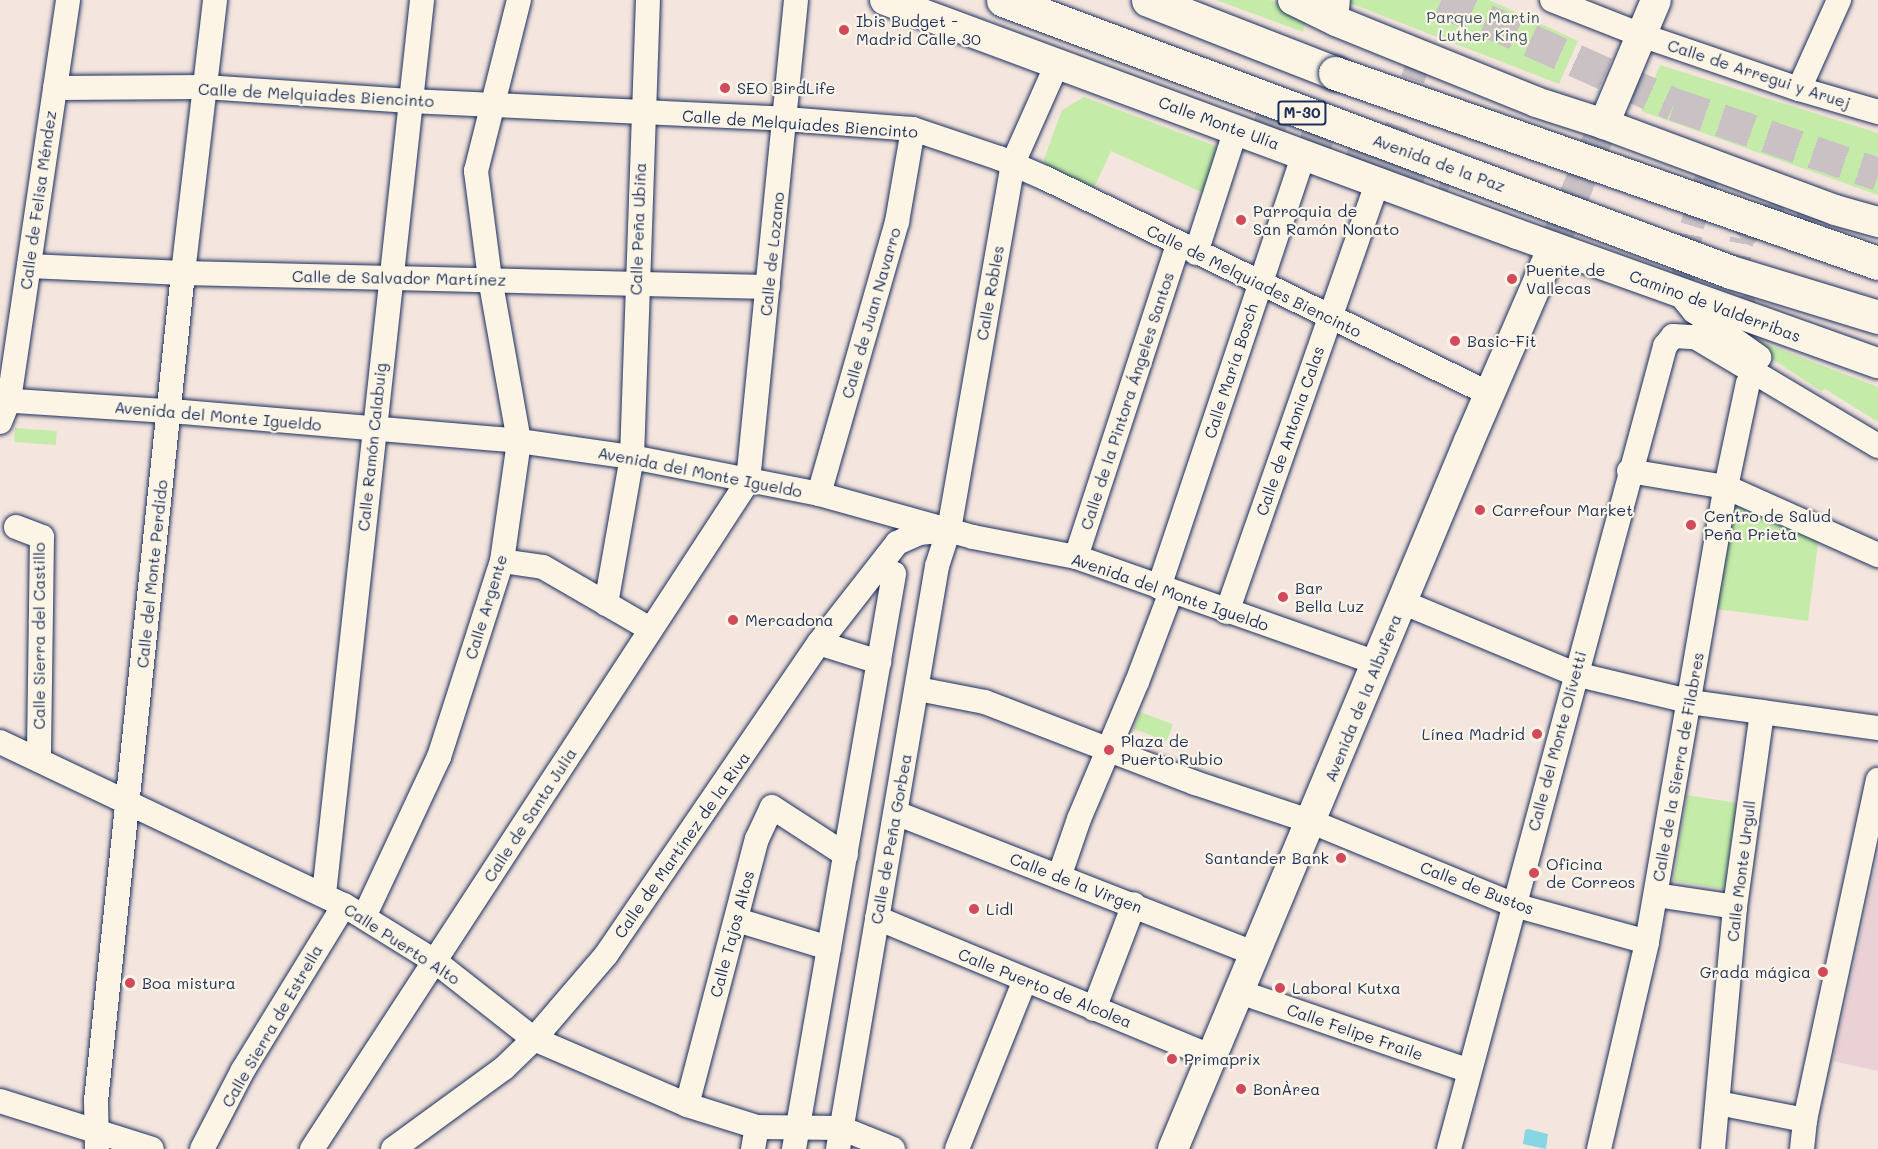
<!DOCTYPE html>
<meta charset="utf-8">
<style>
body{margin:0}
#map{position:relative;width:1878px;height:1149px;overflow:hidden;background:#f4e5de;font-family:Mali,sans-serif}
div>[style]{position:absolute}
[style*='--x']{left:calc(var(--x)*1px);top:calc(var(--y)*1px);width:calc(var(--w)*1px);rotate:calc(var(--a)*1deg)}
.built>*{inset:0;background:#ead1d6}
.green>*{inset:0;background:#c4eca8;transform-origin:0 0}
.water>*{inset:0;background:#87d6e4}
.minor-tunnel>*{height:24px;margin-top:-12px;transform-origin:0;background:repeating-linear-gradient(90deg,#c9c1c4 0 24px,transparent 0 36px)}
.major-tunnel>*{height:30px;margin-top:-15px;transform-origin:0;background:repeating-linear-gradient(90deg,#c9c1c4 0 30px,transparent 0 45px)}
.highway-tunnel>*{height:33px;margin-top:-16.5px;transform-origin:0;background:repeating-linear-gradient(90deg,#c9c1c4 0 33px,transparent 0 49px)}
.roads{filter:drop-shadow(0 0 2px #1b2f5e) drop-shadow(0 0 2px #1b2f5e)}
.minor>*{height:24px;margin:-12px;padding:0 12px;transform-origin:12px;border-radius:12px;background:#fcf5e5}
.major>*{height:30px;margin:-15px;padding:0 15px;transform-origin:15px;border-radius:15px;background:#fcf5e5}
.highway>*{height:33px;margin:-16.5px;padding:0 16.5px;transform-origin:16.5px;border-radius:16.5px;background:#fcf5e5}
.bridges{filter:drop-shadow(0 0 2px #1b2f5e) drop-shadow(0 0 2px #1b2f5e)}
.highway-bridge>*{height:33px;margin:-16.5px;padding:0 16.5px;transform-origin:16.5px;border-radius:16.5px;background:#fcf5e5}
.dots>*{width:16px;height:16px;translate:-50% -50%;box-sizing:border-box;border:3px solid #fcf5e5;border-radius:50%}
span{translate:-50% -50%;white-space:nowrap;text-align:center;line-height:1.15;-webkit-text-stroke:4.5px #fcf5e5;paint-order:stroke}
.shield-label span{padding:2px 4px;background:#fcf5e5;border:2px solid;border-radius:4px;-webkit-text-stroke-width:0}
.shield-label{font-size:15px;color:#1b2f5e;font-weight:700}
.park-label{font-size:16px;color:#3d556d}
.poi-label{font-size:16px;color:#1b2f5e}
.left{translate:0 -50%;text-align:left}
.right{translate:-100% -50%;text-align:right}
.street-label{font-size:16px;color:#1b2f5e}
</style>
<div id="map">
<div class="built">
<div style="clip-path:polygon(1878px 855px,1878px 1071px,1833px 1061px)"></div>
</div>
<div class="green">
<div style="clip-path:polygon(1216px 0,1270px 0,1307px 17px,1303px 32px)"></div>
<div style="clip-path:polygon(1342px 0,1489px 0,1578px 41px,1559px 84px)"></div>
<div style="clip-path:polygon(1660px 65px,1878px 133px,1878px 195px,1641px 111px)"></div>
<div style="clip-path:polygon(1084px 97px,1234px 153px,1208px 195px,1111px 151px,1093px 190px,1046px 167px,1044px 159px,1062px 110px)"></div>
<div style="clip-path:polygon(1702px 313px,1738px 333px,1878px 387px,1878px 422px,1825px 389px,1821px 391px)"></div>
<div style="left:15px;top:428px;width:42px;height:14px;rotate:4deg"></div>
<div style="clip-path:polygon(1735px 497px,1819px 537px,1808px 621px,1716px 609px)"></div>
<div style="left:1140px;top:712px;width:35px;height:18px;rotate:20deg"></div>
<div style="left:1687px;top:795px;width:51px;height:87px;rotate:9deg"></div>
</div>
<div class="water">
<div style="clip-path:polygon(1528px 1129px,1548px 1134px,1546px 1149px,1523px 1144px,1525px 1130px)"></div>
</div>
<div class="minor-tunnel">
<div style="--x:1378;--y:182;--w:134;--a:-71.3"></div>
<div style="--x:1680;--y:294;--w:69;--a:-80"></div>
<div style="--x:1692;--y:226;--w:64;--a:-72.7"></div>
<div style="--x:1749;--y:319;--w:42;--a:-109.3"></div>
<div style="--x:1735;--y:279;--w:41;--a:-80.1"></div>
<div style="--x:1742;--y:239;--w:29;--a:-49"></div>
<div style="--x:1761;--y:217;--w:39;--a:-9"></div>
<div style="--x:1800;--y:211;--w:26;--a:-2"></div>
</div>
<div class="major-tunnel">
<div style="--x:1553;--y:247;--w:133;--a:-67.5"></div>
</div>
<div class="highway-tunnel">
<div style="--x:1441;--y:0;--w:255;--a:24.1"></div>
<div style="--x:1674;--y:104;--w:216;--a:18.9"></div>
<div style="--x:1253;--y:124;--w:206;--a:16.1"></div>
</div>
<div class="roads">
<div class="minor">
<div style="--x:1552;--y:0;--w:96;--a:21.5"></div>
<div style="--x:1641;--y:35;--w:167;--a:18.9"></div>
<div style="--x:1799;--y:89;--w:82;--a:16.2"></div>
<div style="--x:1336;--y:21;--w:21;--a:-85"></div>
<div style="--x:55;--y:88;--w:150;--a:-0.4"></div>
<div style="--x:205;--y:87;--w:205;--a:3.9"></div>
<div style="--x:410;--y:101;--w:376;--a:2.7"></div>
<div style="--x:786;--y:119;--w:127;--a:4.5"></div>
<div style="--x:913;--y:129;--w:91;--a:18.6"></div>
<div style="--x:999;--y:158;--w:50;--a:23.5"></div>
<div style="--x:1045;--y:178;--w:494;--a:25.9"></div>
<div style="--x:1799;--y:89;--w:98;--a:-65.8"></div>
<div style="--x:1196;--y:253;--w:130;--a:-72.1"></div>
<div style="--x:29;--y:266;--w:154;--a:2.6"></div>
<div style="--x:183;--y:273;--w:585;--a:1.37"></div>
<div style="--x:1680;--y:294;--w:22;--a:51"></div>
<div style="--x:1694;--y:311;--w:80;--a:35.3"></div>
<div style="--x:0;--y:400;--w:183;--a:3.8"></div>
<div style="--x:183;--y:412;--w:337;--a:4.9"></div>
<div style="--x:519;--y:441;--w:114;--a:8.1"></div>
<div style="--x:632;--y:457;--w:191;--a:11.2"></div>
<div style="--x:819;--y:494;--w:160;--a:15.6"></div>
<div style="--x:973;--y:537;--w:105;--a:11"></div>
<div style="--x:1076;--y:557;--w:319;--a:19.4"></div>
<div style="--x:0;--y:422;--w:24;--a:-68"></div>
<div style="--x:9;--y:400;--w:404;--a:-81.6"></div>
<div style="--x:1629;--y:471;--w:98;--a:9.4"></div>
<div style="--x:1726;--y:487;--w:167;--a:24.1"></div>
<div style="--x:819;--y:494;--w:283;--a:-74"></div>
<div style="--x:897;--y:222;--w:94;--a:-80.2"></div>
<div style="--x:16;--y:527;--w:28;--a:21"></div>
<div style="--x:42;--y:537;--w:223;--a:90.8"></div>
<div style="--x:1076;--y:557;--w:328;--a:-71.9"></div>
<div style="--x:502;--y:561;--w:41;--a:8.3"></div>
<div style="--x:543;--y:567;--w:124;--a:30.1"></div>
<div style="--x:1159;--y:587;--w:457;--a:-71.5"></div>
<div style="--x:1402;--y:602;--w:187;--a:22.6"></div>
<div style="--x:1575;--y:674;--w:125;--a:13.4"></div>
<div style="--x:1697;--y:703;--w:183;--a:7.9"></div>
<div style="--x:606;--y:604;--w:149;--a:-80"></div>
<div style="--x:632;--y:457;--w:457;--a:-88"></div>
<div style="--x:1227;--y:612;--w:456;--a:-70.7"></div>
<div style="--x:825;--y:645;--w:57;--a:17.5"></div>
<div style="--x:918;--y:689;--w:68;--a:11"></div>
<div style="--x:985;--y:702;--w:225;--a:21.1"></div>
<div style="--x:1195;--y:783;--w:123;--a:18.4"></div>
<div style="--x:1312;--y:822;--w:218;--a:22.3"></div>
<div style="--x:1514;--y:905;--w:138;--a:15.5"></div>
<div style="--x:0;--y:742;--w:381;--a:25.4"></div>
<div style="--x:344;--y:905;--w:108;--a:31.8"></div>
<div style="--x:436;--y:962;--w:125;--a:38.2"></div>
<div style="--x:534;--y:1039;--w:167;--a:23.3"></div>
<div style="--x:687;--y:1105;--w:73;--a:17.4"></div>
<div style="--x:757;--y:1127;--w:84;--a:0.7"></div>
<div style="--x:841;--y:1128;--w:56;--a:22"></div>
<div style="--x:896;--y:813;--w:387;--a:21.4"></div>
<div style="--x:1059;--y:877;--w:61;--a:-71"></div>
<div style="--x:1079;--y:819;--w:149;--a:-67.1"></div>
<div style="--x:1137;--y:682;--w:96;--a:-69.3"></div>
<div style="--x:324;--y:894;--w:899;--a:-83.74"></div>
<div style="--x:1656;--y:895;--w:80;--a:8.6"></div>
<div style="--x:364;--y:917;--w:177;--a:-64.9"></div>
<div style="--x:439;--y:757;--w:206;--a:-72.2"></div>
<div style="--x:502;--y:561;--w:121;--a:-81.9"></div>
<div style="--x:519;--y:441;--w:165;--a:-100.1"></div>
<div style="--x:490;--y:279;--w:109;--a:-97.4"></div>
<div style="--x:476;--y:171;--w:176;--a:-75.9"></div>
<div style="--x:877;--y:918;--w:364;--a:22.5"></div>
<div style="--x:737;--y:920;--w:96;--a:16.9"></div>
<div style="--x:1240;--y:992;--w:242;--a:19"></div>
<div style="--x:1094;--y:1009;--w:112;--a:-69.1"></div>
<div style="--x:0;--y:1101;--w:159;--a:17.5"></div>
<div style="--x:1718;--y:1103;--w:89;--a:11.1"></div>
<div style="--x:687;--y:1105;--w:275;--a:-75.3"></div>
<div style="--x:757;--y:839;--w:35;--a:-65"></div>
<div style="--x:772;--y:807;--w:88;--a:33"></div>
<div style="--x:97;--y:1149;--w:48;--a:-91.2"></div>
<div style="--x:96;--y:1101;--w:833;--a:-84"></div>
<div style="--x:183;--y:273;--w:275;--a:-83.3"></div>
<div style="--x:202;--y:1149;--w:89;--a:-62.6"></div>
<div style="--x:243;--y:1070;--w:193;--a:-58.5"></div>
<div style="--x:312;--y:1149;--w:798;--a:-56.87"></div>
<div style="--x:748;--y:481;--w:483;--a:-84.3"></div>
<div style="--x:393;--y:1149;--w:137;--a:-36.1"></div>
<div style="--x:504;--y:1068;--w:42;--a:-44"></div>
<div style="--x:534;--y:1039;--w:111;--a:-49.4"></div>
<div style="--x:606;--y:955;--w:378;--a:-55.7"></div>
<div style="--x:819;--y:643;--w:127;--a:-52"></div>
<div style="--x:897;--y:543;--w:24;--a:-24"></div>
<div style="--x:919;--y:533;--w:21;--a:-5"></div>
<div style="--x:753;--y:1149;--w:22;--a:-80"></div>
<div style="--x:794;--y:1149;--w:584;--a:-80.13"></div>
<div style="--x:838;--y:1149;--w:591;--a:-80.36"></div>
<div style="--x:937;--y:566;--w:38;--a:-72"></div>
<div style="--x:949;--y:530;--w:373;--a:-80.1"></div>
<div style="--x:1013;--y:163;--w:108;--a:-66"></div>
<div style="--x:957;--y:1149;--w:182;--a:-68.1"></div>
<div style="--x:1449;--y:1149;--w:832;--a:-74.94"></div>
<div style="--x:1665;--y:346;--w:13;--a:-51"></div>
<div style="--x:1673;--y:336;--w:22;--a:3"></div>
<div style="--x:1695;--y:337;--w:213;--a:30.8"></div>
<div style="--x:1599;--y:1149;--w:212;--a:-76.9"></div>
<div style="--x:1647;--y:942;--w:462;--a:-80.2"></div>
<div style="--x:1726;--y:487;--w:106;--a:-78.1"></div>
<div style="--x:1713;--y:1149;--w:243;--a:-84.8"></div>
<div style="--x:1735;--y:907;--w:197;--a:-82.1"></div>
<div style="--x:1802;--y:1149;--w:29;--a:-84"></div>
<div style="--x:1805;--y:1120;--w:348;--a:-77.9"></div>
</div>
<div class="major">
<div style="--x:885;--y:0;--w:674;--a:20.32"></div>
<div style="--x:1517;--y:234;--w:383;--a:19.7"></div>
<div style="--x:1293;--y:0;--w:48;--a:26"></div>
<div style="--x:1336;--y:21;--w:216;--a:22"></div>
<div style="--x:1536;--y:102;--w:71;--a:17.9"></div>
<div style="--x:1604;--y:124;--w:246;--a:20.4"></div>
<div style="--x:1835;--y:210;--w:45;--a:15.6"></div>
<div style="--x:1604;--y:124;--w:134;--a:-67.2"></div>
<div style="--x:1173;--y:1149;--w:767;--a:-67.31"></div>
<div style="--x:1469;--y:441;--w:211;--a:-66.6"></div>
</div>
<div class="highway">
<div style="--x:1148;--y:0;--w:201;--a:21.3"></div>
</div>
</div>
<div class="bridges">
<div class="highway-bridge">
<div style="--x:1003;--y:0;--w:777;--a:20.49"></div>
<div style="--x:1731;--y:272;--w:154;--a:17"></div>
<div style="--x:1335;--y:73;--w:575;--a:19.29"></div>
</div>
</div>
<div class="dots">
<div style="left:844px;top:30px;background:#d1495b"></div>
<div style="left:725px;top:88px;background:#d1495b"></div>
<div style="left:1241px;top:220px;background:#d1495b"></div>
<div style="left:1512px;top:279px;background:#d1495b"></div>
<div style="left:1455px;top:341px;background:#d1495b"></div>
<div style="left:1480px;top:510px;background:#d1495b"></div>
<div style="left:1691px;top:525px;background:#d1495b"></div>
<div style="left:1283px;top:597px;background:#d1495b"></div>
<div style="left:733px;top:620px;background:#d1495b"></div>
<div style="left:1537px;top:734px;background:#d1495b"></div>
<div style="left:1109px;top:750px;background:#d1495b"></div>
<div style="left:1341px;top:858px;background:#d1495b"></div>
<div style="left:1534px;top:873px;background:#d1495b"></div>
<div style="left:974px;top:909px;background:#d1495b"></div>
<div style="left:1823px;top:972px;background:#d1495b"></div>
<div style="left:130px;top:983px;background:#d1495b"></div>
<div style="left:1280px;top:988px;background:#d1495b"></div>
<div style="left:1172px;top:1059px;background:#d1495b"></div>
<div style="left:1241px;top:1089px;background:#d1495b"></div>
</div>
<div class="shield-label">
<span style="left:1302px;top:113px">M-30</span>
</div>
<div class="park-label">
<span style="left:1483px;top:26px">Parque Martin<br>Luther King</span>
</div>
<div class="poi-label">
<span class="left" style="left:856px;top:30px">Ibis Budget -<br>Madrid Calle 30</span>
<span class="left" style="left:737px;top:88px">SEO BirdLife</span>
<span class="left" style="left:1253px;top:220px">Parroquia de<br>San Ramón Nonato</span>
<span class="left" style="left:1526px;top:279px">Puente de<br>Vallecas</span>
<span class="left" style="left:1467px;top:341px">Basic-Fit</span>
<span class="left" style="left:1492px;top:510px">Carrefour Market</span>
<span class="left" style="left:1704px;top:525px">Centro de Salud<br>Peña Prieta</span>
<span class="left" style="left:1295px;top:597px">Bar<br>Bella Luz</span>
<span class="left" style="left:745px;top:620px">Mercadona</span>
<span class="right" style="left:1525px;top:734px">Línea Madrid</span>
<span class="left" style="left:1121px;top:750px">Plaza de<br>Puerto Rubio</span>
<span class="right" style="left:1329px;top:858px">Santander Bank</span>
<span class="left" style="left:1546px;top:873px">Oficina<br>de Correos</span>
<span class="left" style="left:986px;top:909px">Lidl</span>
<span class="right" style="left:1811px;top:972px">Grada mágica</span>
<span class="left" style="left:142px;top:983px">Boa mistura</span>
<span class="left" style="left:1292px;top:988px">Laboral Kutxa</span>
<span class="left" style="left:1184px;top:1059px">Primaprix</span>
<span class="left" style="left:1253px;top:1089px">BonÀrea</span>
</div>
<div class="street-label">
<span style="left:1759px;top:74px;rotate:18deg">Calle de Arregui y Aruej</span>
<span style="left:316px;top:95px;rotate:3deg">Calle de Melquiades Biencinto</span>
<span style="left:1219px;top:123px;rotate:20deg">Calle Monte Ulía</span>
<span style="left:800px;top:124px;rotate:4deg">Calle de Melquiades Biencinto</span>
<span style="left:1439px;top:163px;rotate:20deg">Avenida de la Paz</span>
<span style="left:38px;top:200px;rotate:-82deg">Calle de Felisa Méndez</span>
<span style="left:638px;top:229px;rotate:-88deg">Calle Peña Ubiña</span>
<span style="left:772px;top:254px;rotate:-84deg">Calle de Lozano</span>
<span style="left:399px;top:278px;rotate:1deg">Calle de Salvador Martínez</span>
<span style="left:1254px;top:281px;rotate:26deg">Calle de Melquiades Biencinto</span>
<span style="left:990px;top:293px;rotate:-80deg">Calle Robles</span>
<span style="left:1715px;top:306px;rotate:20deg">Camino de Valderribas</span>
<span style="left:871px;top:313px;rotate:-74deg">Calle de Juan Navarro</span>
<span style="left:1231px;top:371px;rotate:-72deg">Calle María Bosch</span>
<span style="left:1127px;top:401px;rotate:-72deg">Calle de la Pintora Ángeles Santos</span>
<span style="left:218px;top:416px;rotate:5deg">Avenida del Monte Igueldo</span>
<span style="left:1290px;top:431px;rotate:-71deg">Calle de Antonia Calas</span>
<span style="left:372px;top:447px;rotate:-84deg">Calle Ramón Calabuig</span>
<span style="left:700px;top:472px;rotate:11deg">Avenida del Monte Igueldo</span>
<span style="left:152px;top:574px;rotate:-84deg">Calle del Monte Perdido</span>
<span style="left:1170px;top:592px;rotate:19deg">Avenida del Monte Igueldo</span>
<span style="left:486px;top:607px;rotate:-73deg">Calle Argente</span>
<span style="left:39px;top:636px;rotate:-90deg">Calle Sierra del Castillo</span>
<span style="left:1363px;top:698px;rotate:-68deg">Avenida de la Albufera</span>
<span style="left:1557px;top:741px;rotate:-75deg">Calle del Monte Olivetti</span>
<span style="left:1678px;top:767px;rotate:-80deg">Calle de la Sierra de Filabres</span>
<span style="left:530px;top:815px;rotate:-57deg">Calle de Santa Julia</span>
<span style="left:891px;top:839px;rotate:-80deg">Calle de Peña Gorbea</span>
<span style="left:682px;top:845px;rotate:-55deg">Calle de Martínez de la Riva</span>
<span style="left:1741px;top:871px;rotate:-83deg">Calle Monte Urgull</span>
<span style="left:1076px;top:883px;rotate:21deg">Calle de la Virgen</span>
<span style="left:1477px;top:888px;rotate:21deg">Calle de Bustos</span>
<span style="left:732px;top:934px;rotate:-75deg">Calle Tajos Altos</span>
<span style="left:402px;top:944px;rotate:33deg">Calle Puerto Alto</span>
<span style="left:1045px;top:988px;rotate:22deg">Calle Puerto de Alcolea</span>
<span style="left:272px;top:1026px;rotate:-60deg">Calle Sierra de Estrella</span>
<span style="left:1355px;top:1032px;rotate:19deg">Calle Felipe Fraile</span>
</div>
</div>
